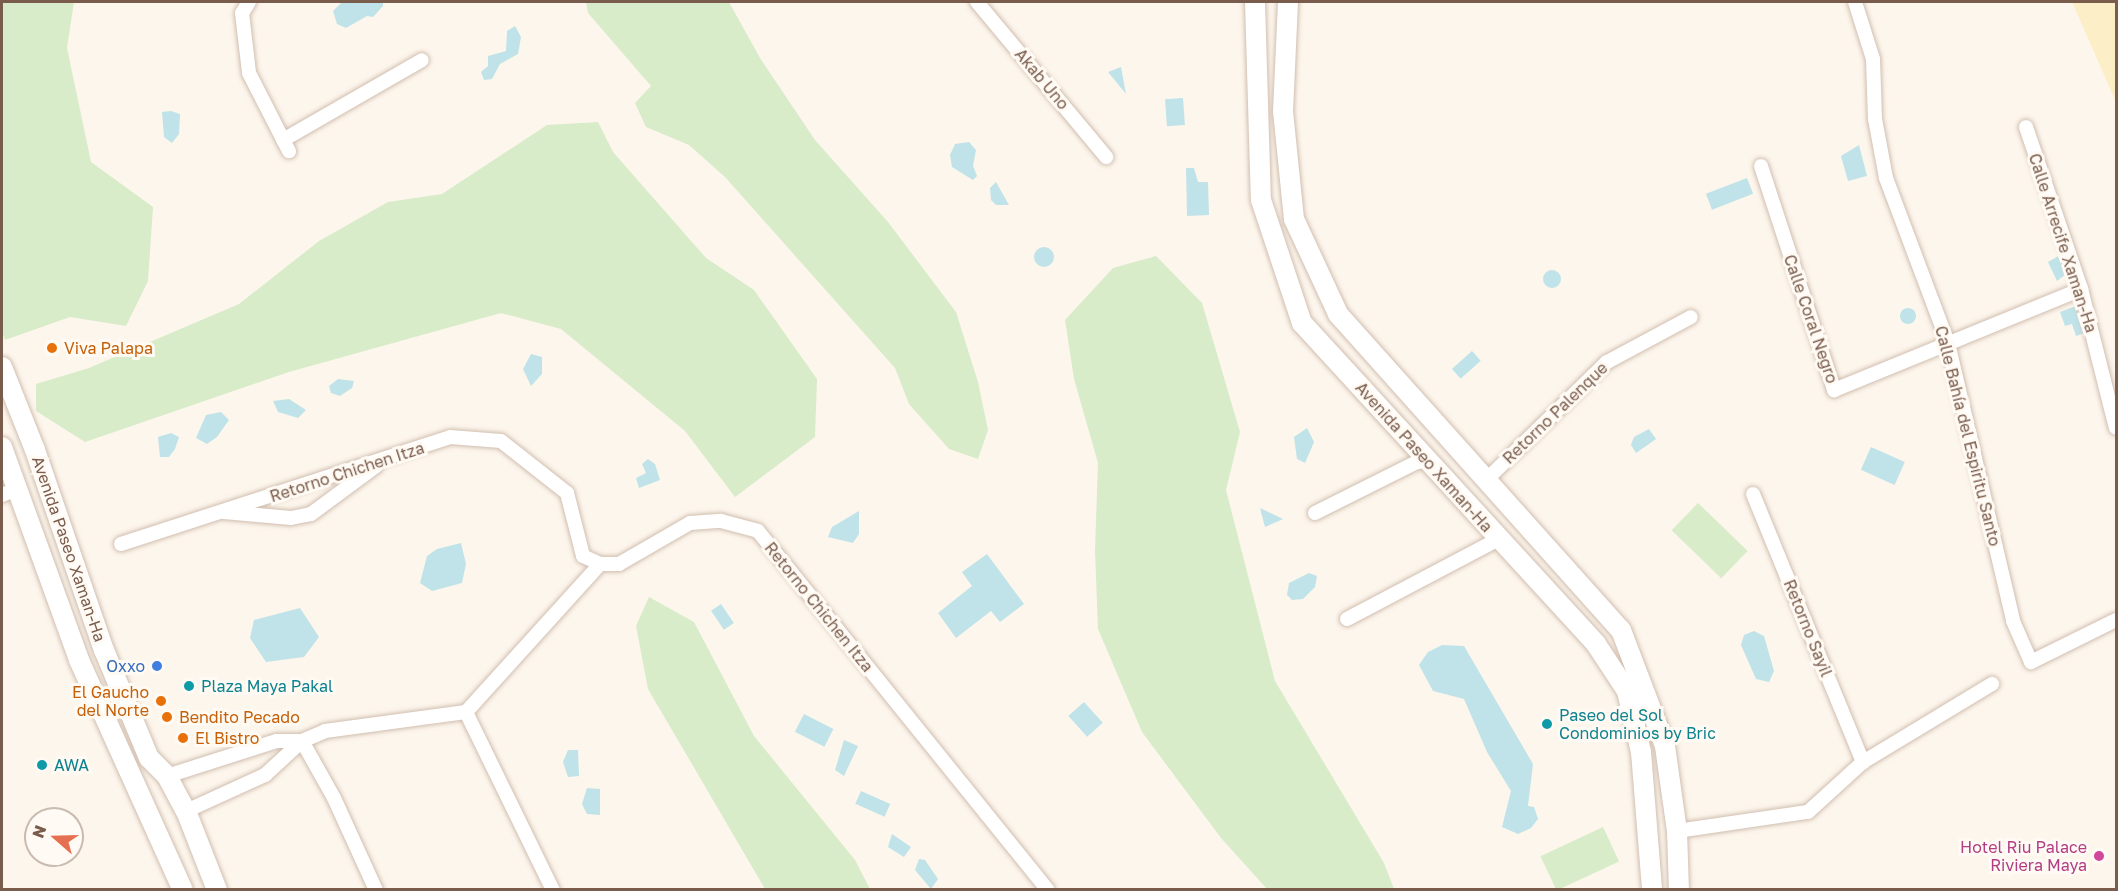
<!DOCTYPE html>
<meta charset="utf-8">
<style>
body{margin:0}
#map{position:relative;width:2118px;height:891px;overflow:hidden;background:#fdf6ec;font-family:"Golos Text",sans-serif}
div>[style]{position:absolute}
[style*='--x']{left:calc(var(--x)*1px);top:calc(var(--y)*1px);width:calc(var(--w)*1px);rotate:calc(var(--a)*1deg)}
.green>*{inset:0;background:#d8ecc9;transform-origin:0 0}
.sand>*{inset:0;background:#fcefc7}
.water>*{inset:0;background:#bfe3e8;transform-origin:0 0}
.round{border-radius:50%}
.roads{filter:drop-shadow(0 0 2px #d1beb0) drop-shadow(0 0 2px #d1beb0)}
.minor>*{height:14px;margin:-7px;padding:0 7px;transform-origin:7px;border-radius:7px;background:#fff}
.secondary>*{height:20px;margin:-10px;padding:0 10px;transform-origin:10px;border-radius:10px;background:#fff}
.dots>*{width:16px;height:16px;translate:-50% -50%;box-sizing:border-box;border:3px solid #fffaf3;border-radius:50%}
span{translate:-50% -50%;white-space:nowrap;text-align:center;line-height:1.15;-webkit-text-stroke:6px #fffaf3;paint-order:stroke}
.street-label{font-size:16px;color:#7a5c4d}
.food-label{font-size:16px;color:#c56008}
.left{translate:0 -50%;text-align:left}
.right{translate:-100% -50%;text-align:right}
.shop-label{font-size:16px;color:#366cbe}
.culture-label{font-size:16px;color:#0d838f}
.hotel-label{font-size:16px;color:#b23c85}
.frame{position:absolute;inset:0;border:3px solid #7a5c4d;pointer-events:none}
.north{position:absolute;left:24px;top:807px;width:60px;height:60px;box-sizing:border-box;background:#fffaf3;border:2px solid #cabbb1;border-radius:50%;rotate:290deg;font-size:16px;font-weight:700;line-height:24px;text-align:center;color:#7a5c4d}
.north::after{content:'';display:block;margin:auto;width:21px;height:27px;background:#e76f51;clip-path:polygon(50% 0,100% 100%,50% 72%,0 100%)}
</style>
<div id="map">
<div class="green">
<div style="clip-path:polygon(2px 2px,74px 2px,67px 48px,91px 162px,153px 207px,148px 281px,126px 326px,70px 317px,5px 340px,2px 332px)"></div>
<div style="clip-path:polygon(586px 2px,729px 2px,760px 58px,815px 140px,888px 222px,956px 312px,978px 382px,988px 430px,978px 459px,949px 449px,909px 404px,895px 368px,725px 177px,689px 145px,646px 127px,635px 103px,651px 86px,588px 13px)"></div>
<div style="clip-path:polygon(598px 122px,613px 152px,706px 258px,754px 290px,817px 379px,815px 437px,735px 497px,685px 431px,561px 329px,501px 313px,289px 372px,85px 442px,36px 411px,36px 384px,89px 368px,239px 304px,319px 241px,388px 202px,442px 194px,547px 125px)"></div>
<div style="clip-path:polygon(1156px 256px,1202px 303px,1240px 432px,1226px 490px,1275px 681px,1384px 863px,1394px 889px,1267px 889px,1221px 838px,1142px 732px,1098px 629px,1095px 551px,1098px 463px,1074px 379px,1065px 320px,1113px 268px)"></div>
<div style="left:1698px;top:503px;width:69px;height:38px;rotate:44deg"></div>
<div style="clip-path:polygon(649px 597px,694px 622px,754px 736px,855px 860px,870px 889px,765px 889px,648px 689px,636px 626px)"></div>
<div style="left:1603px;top:827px;width:38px;height:69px;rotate:65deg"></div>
</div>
<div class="sand">
<div style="clip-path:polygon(2072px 2px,2116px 2px,2116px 102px)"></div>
</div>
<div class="water">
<div style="clip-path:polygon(342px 2px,383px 2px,383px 6px,373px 17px,367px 16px,346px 28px,337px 24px,333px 11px)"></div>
<div style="clip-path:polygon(515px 26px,521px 37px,518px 54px,500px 64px,492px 79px,484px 80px,481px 72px,488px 66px,488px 56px,506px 51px,507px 31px)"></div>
<div style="clip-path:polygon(1121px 67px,1126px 94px,1108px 72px)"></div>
<div style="left:1183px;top:98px;width:27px;height:18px;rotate:86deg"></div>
<div style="clip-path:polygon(171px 111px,180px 114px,179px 134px,172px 143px,164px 137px,162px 112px)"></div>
<div style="clip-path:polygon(969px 142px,976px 150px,973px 166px,977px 176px,973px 180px,952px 167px,950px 155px,955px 144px)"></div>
<div style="clip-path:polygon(1859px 145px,1867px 176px,1848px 181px,1841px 156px)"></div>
<div style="clip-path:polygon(1186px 168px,1194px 168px,1198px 182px,1208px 182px,1209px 215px,1187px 216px)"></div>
<div style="left:1747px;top:178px;width:17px;height:44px;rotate:69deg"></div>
<div style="clip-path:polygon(996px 182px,1009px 205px,996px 205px,991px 200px,990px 188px)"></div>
<div class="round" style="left:1034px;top:247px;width:20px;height:20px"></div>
<div style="clip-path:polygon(2062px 254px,2066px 274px,2057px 281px,2048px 262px)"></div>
<div class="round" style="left:1543px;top:270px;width:18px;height:18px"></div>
<div style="clip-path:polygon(2076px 306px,2085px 333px,2076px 336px,2072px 324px,2065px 326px,2060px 312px)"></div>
<div class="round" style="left:1900px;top:308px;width:16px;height:16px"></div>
<div style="left:1472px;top:351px;width:13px;height:27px;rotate:48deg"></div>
<div style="clip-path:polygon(531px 354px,542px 357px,542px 374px,531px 386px,523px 369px)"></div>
<div style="clip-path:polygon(338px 379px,354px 381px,352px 388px,340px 396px,331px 393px,329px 386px)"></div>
<div style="clip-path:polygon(289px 399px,306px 410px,298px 418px,278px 412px,273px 401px)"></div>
<div style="clip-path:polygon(221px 412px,229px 420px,217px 437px,207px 444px,196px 438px,206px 415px)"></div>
<div style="clip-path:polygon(1307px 428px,1314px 442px,1305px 463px,1297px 459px,1294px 437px)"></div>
<div style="clip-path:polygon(1649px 429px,1656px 439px,1636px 453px,1631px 445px,1634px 437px)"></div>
<div style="clip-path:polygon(171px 433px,179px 437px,175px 449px,169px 457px,160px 457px,158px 437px)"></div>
<div style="left:1871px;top:447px;width:37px;height:25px;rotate:24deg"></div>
<div style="clip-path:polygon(648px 459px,655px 464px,660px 480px,639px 488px,636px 478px,646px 473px,642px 464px)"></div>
<div style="clip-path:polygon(1260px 508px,1283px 519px,1265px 527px)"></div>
<div style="clip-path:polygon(859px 511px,859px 534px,853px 543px,828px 537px,832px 527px)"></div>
<div style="clip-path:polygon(461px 543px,466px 564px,462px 583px,432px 591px,420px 583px,427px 556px,437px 549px)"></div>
<div style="clip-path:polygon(987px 554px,1024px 604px,1000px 622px,991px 611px,956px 638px,938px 613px,972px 586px,962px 572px)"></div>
<div style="clip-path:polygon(1309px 573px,1317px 576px,1315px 587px,1303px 599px,1292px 600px,1287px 595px,1289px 583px)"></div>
<div style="left:721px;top:604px;width:23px;height:12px;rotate:56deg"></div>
<div style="clip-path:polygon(300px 608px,319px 637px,304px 657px,266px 662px,250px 638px,254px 620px)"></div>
<div style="clip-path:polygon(1754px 631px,1764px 636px,1774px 671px,1769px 682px,1756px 679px,1741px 645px,1744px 635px)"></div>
<div style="clip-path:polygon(1442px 645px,1464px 646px,1533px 764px,1528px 806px,1534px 807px,1538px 819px,1531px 828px,1518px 834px,1502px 827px,1511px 791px,1487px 752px,1464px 699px,1433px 691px,1419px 665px,1428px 652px)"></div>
<div style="left:1084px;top:702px;width:28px;height:21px;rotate:48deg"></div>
<div style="left:804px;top:714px;width:33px;height:20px;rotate:27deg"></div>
<div style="clip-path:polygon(844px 740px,858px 746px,844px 776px,835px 770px)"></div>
<div style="clip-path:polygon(568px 750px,578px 750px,579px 776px,568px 777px,563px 762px)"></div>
<div style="clip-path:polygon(587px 788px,600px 789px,600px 815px,587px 814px,582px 804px)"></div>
<div style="left:861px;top:791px;width:32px;height:14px;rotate:24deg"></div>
<div style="clip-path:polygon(892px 834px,911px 847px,904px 857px,888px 847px)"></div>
<div style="clip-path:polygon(919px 859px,925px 860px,938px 879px,931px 889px,915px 870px)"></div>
</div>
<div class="roads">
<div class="minor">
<div style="--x:249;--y:2;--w:13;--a:122"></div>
<div style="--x:242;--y:13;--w:60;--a:83.3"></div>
<div style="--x:249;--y:73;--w:88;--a:62.9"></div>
<div style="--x:977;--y:2;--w:202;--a:50.2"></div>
<div style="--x:1855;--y:2;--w:60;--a:72.5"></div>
<div style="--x:1873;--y:59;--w:60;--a:88.1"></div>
<div style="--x:1875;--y:119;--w:60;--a:79.4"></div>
<div style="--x:1886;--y:178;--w:176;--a:69.4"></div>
<div style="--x:1948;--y:343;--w:285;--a:76.8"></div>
<div style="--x:2013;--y:621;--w:45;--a:66.3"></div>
<div style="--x:2031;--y:662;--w:95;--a:-26.3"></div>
<div style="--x:2026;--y:127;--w:171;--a:71.2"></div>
<div style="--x:2081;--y:289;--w:143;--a:75.9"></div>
<div style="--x:283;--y:140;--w:160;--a:-29.9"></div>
<div style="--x:1761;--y:166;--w:236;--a:71.9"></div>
<div style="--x:1834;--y:390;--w:267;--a:-22.2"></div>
<div style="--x:1486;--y:480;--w:169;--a:-44.3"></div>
<div style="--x:1607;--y:362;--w:95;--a:-28.2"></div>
<div style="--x:1753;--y:494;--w:290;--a:67.7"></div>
<div style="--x:2;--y:495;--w:16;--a:-22"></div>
<div style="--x:224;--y:512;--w:67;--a:5.1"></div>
<div style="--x:291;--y:518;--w:20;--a:-11"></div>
<div style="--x:311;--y:514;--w:81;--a:-36.4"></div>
<div style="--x:1315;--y:513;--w:114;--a:-26.6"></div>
<div style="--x:1417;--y:462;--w:10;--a:-6"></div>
<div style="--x:121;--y:544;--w:346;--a:-18"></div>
<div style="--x:450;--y:437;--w:51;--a:4.5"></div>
<div style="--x:501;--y:441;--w:84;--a:38.2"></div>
<div style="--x:567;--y:493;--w:65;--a:75.7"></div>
<div style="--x:583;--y:556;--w:19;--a:25"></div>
<div style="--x:600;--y:564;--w:19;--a:0"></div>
<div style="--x:619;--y:564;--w:82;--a:-30"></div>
<div style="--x:690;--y:523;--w:31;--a:-4"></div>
<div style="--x:721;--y:521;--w:38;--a:15"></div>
<div style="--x:758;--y:531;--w:461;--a:51.1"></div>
<div style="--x:1347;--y:619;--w:172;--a:-27.8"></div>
<div style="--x:466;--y:712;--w:198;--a:64"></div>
<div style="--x:302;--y:741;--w:65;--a:60.7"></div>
<div style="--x:334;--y:798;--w:101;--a:65.5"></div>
<div style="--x:167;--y:776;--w:115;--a:-17.7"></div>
<div style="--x:277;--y:741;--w:25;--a:0"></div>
<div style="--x:302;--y:741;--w:25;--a:-23"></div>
<div style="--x:325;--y:731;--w:142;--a:-7.7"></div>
<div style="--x:466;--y:712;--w:200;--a:-47.8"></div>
<div style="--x:186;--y:811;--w:87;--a:-24.5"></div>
<div style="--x:265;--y:775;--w:50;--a:-42.6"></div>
<div style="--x:1677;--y:831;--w:132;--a:-8.3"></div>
<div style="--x:1808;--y:812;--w:74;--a:-42.3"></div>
<div style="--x:1863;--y:762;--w:151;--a:-31.2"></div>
</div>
<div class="secondary">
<div style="--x:1255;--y:2;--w:198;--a:88.3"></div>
<div style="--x:1261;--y:200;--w:130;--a:71.6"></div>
<div style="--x:1302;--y:323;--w:435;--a:47.5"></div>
<div style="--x:1596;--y:644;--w:56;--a:56.6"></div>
<div style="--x:1627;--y:691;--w:63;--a:77.1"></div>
<div style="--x:1641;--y:752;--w:138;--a:85.4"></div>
<div style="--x:1288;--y:2;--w:109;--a:92.6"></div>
<div style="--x:1283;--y:111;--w:109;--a:84.2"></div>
<div style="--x:1294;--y:219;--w:105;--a:65.1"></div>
<div style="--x:1338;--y:314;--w:424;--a:48.2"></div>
<div style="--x:1621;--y:630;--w:124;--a:69.2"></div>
<div style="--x:1665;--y:746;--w:86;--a:82"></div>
<div style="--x:1677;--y:831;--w:59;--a:88.1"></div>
<div style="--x:2;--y:367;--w:89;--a:68.3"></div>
<div style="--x:35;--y:450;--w:212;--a:71"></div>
<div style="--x:104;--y:650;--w:117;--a:67.4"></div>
<div style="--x:149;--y:758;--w:25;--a:45"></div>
<div style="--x:167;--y:776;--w:40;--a:62"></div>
<div style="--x:186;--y:811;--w:85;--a:68.6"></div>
<div style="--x:2;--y:447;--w:226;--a:70.1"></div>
<div style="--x:79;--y:660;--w:252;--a:65.7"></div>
</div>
</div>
<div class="dots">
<div style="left:52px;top:348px;background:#e8710a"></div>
<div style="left:157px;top:666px;background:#3f7fe0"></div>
<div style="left:189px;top:686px;background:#0f9aa8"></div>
<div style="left:161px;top:701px;background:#e8710a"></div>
<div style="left:167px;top:717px;background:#e8710a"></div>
<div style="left:1547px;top:724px;background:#0f9aa8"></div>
<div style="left:183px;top:738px;background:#e8710a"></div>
<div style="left:42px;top:765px;background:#0f9aa8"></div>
<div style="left:2099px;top:856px;background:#d1479c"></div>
</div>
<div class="street-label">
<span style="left:1042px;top:79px;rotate:50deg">Akab Uno</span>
<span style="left:2063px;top:243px;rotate:72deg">Calle Arrecife Xaman-Ha</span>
<span style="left:1811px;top:319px;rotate:71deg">Calle Coral Negro</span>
<span style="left:1555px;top:413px;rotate:-44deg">Retorno Palenque</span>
<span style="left:1968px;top:436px;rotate:76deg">Calle Bahía del Espiritu Santo</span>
<span style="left:1424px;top:457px;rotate:48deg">Avenida Paseo Xaman-Ha</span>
<span style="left:347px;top:472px;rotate:-18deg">Retorno Chichen Itza</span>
<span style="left:69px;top:549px;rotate:71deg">Avenida Paseo Xaman-Ha</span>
<span style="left:819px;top:607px;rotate:51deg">Retorno Chichen Itza</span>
<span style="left:1808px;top:628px;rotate:68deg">Retorno Sayil</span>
</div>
<div class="food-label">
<span class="left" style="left:64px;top:348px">Viva Palapa</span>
<span class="right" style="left:149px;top:701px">El Gaucho<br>del Norte</span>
<span class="left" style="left:179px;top:717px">Bendito Pecado</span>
<span class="left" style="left:195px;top:738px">El Bistro</span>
</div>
<div class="shop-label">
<span class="right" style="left:145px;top:666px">Oxxo</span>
</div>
<div class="culture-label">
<span class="left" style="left:201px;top:686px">Plaza Maya Pakal</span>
<span class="left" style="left:1559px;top:724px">Paseo del Sol<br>Condominios by Bric</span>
<span class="left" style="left:54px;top:765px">AWA</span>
</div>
<div class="hotel-label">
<span class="right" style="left:2087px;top:856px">Hotel Riu Palace<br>Riviera Maya</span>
</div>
<div class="frame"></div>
<div class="north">N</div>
</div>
